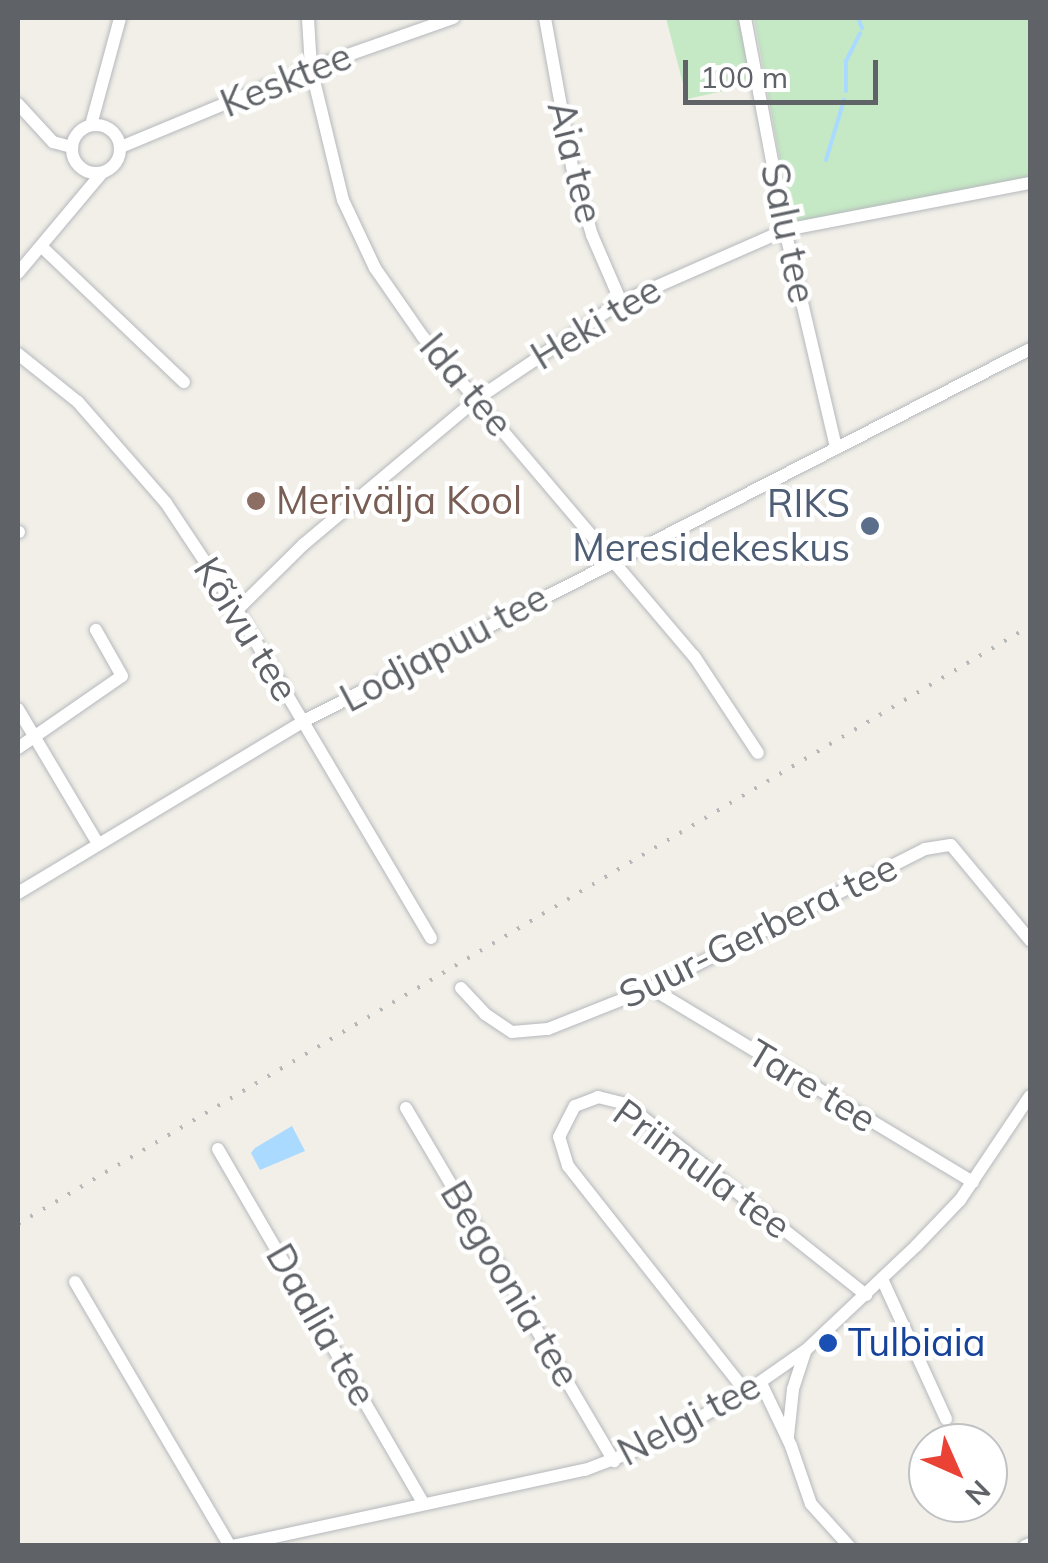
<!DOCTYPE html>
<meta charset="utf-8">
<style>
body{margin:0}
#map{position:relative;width:1048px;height:1563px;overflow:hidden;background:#f1efe8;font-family:Mulish,sans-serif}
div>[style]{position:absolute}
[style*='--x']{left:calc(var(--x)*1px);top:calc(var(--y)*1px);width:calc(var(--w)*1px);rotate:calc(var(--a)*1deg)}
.green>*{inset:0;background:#c5e8c5}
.water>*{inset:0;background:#aadaff}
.stream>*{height:4px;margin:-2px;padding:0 2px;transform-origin:2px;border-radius:2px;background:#aadaff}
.roads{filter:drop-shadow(0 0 2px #b5b8bc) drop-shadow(0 0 2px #b5b8bc)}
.street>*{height:12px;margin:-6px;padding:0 6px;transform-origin:6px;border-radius:6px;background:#fff}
.street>.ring{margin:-6px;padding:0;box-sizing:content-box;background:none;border:12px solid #fff;border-radius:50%}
.rail>*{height:4px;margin-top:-2px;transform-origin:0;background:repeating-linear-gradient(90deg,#b6b7b8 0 2.5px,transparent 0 14.5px)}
.dots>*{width:28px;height:28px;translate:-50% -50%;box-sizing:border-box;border:5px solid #fff;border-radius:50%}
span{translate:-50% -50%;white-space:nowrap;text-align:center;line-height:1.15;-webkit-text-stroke:9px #fff;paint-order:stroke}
.street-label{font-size:38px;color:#5f6368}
.education-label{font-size:38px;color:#785e54}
.left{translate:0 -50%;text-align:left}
.service-label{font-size:38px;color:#4e5e75}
.right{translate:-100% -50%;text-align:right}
.transit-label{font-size:38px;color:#164399}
.frame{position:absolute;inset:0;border:20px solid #5f6368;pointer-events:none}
.north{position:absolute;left:908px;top:1423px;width:100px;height:100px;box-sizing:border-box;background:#fff;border:2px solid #bfc1c3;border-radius:50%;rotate:135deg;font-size:28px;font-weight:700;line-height:40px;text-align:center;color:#5f6368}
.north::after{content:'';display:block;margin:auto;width:35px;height:45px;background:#ea4335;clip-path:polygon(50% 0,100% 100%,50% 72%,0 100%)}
.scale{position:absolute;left:683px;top:60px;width:195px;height:45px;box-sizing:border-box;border:5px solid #5f6368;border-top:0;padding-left:12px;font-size:30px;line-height:35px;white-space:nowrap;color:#5f6368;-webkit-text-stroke:8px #fff;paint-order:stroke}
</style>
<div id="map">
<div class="green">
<div style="clip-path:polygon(666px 18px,742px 18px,755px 84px,687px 99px)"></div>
<div style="clip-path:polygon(754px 18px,1030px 18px,1030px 179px,792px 226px)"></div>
</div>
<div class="water">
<div style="clip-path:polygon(292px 1126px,305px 1151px,260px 1170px,251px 1153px,255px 1148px)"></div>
</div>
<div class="stream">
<div style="--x:858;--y:18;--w:11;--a:68"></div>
<div style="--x:846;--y:91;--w:30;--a:-90"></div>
<div style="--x:846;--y:61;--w:31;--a:-63"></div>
<div style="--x:826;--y:160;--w:63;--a:-73.3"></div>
</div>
<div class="roads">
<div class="street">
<div style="--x:308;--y:18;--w:50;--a:86.6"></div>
<div style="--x:311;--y:68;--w:136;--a:76.4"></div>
<div style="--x:343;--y:200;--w:75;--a:64.8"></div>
<div style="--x:375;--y:268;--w:84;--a:55.2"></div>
<div style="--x:423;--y:337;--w:419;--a:49.7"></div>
<div style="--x:694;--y:656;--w:116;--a:56.6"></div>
<div style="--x:545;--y:18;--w:151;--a:79.7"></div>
<div style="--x:572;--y:167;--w:71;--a:73.6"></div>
<div style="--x:592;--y:235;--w:73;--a:66.6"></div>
<div style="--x:745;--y:18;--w:216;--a:79.3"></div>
<div style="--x:785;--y:230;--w:224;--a:76.8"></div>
<div style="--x:18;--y:104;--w:52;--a:47.4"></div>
<div style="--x:53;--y:142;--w:20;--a:15"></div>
<div class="ring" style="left:72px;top:125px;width:36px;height:36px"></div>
<div style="--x:91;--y:125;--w:111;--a:-74.8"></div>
<div style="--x:121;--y:147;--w:206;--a:-22.6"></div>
<div style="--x:311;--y:68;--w:151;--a:-19.4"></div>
<div style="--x:42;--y:247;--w:196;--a:43.6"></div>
<div style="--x:18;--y:273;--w:131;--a:-50"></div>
<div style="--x:18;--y:354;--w:77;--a:38.7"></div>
<div style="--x:78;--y:402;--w:134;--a:48.9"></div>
<div style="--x:166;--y:503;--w:128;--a:56.4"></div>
<div style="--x:237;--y:610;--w:381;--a:59.4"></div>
<div style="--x:18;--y:532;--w:1;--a:0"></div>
<div style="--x:237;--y:610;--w:94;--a:-44.6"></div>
<div style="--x:304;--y:544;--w:226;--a:-40"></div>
<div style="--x:477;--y:399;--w:174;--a:-34"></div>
<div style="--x:621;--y:302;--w:179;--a:-23.7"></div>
<div style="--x:785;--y:230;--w:249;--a:-10.9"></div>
<div style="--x:18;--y:709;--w:157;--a:59.3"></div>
<div style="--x:18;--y:748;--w:126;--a:-34.7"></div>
<div style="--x:122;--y:676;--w:53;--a:-119.5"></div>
<div style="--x:18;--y:893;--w:334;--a:-31"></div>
<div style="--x:304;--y:721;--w:816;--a:-27.13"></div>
<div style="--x:461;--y:988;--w:35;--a:47"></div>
<div style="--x:485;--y:1014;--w:32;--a:34"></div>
<div style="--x:512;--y:1032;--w:36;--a:-5"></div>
<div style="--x:548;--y:1029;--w:111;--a:-21.7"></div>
<div style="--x:651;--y:988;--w:307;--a:-26.9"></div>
<div style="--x:925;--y:849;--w:26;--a:-9"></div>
<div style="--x:951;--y:845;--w:124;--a:50.3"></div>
<div style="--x:651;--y:988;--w:376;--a:31.1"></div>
<div style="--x:406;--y:1108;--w:410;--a:59.5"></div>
<div style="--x:218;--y:1149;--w:408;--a:59.9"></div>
<div style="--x:882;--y:1279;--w:154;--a:65.4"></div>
<div style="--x:75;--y:1282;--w:306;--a:59.6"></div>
<div style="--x:761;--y:1383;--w:70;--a:64.5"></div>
<div style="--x:791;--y:1446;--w:61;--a:71"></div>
<div style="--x:811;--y:1504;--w:57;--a:47.9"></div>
<div style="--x:746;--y:1392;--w:288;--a:-128.2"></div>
<div style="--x:568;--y:1166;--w:30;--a:-107"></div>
<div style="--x:559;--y:1137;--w:35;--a:-63"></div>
<div style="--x:575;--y:1106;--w:25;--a:-21"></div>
<div style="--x:598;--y:1097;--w:29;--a:14"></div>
<div style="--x:626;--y:1104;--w:307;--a:38.5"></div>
<div style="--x:788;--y:1436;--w:47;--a:-83.9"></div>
<div style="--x:793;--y:1389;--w:38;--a:-72"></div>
<div style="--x:232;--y:1546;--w:361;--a:-12.2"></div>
<div style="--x:585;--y:1470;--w:70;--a:-21"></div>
<div style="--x:650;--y:1445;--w:110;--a:-28.9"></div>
<div style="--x:746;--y:1392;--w:73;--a:-35"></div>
<div style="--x:806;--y:1350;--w:151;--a:-43.4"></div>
<div style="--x:916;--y:1246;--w:64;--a:-46.3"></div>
<div style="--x:960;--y:1200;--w:125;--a:-56.1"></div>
<div style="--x:1025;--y:1546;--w:5;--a:-22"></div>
</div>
</div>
<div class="rail">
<div style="--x:18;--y:1224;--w:1175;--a:-30.58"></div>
</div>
<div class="dots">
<div style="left:256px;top:501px;background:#8d6e63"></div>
<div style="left:870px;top:526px;background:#5c6f8a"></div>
<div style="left:828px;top:1343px;background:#1a4fb4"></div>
</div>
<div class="street-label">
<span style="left:286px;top:80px;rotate:-22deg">Kesktee</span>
<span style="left:575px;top:162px;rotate:76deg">Aia tee</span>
<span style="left:788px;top:233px;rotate:78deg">Salu tee</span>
<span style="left:596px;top:323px;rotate:-31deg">Heki tee</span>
<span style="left:466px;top:385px;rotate:50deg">Ida tee</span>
<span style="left:246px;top:629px;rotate:58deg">Kõivu tee</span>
<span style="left:444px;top:648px;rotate:-28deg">Lodjapuu tee</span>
<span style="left:758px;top:931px;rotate:-26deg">Suur-Gerbera tee</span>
<span style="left:812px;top:1086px;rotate:31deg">Tare tee</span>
<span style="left:702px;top:1169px;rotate:36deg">Priimula tee</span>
<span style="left:510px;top:1284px;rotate:59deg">Begoonia tee</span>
<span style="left:321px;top:1325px;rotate:60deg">Daalia tee</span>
<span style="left:689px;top:1419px;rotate:-28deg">Nelgi tee</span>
</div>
<div class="education-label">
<span class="left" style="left:276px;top:501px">Merivälja Kool</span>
</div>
<div class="service-label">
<span class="right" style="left:850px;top:526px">RIKS<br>Meresidekeskus</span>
</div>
<div class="transit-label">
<span class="left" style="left:848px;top:1343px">Tulbiaia</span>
</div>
<div class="frame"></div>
<div class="north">N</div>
<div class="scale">100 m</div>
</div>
